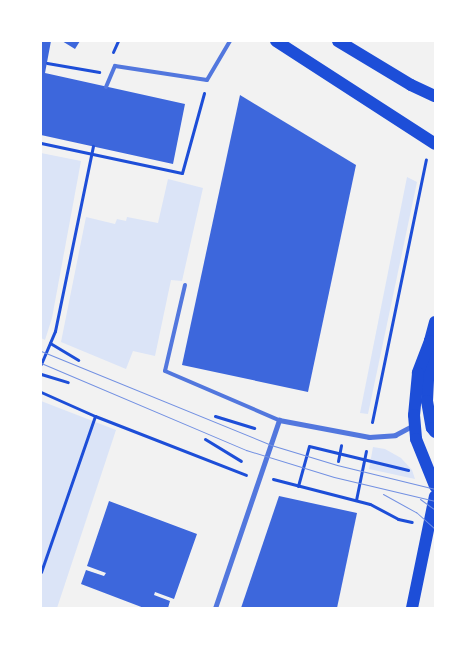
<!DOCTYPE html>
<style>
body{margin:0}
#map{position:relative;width:476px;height:649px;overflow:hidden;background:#f2f2f2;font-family:Lato,sans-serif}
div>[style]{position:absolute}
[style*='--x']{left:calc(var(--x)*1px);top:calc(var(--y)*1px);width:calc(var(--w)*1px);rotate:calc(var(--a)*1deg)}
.green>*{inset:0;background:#dbe4f7}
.building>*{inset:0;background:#3d67dc}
.path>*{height:3px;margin:-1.5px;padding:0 1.5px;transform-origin:1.5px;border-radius:1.5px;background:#1d4ed8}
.service>*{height:4px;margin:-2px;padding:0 2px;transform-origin:2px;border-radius:2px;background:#5277de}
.minor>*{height:5px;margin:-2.5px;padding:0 2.5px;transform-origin:2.5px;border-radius:2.5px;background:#5277de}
.primary>*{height:12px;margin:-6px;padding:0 6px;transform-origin:6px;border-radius:6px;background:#1d4ed8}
.tram>*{height:1px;margin:-0.5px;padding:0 0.5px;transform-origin:0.5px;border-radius:0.5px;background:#7290e2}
span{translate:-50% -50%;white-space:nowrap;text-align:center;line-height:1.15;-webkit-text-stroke:5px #fff;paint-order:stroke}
.frame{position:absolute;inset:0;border:42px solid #fff;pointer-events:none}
</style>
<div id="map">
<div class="green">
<div style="clip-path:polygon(41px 153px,81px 161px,52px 318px,45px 340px,41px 338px)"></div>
<div style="clip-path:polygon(407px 177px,417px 182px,368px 414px,360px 413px)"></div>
<div style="clip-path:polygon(168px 179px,203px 188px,182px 281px,171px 280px,155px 356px,133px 351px,126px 369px,61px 342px,86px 217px,115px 224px,117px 219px,126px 221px,127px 217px,158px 223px)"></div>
<div style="clip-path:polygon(41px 401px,116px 430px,57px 608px,41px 608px)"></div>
<div style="clip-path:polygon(373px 447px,385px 449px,401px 458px,412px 470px,415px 479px,369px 469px)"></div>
</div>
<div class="building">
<div style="clip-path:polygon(41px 41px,51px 41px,45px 73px,185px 104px,173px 164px,41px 135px)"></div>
<div style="clip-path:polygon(62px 41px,80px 41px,75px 49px)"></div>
<div style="clip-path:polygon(240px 95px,356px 165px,308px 392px,182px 365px)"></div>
<div style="clip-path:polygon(279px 496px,357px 513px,337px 608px,241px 608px)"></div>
<div style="clip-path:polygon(109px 501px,197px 534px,174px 599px,155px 592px,154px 595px,170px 601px,168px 608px,144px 608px,81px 584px,86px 570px,104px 576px,106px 573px,87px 566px)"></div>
</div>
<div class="path">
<div style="--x:113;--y:52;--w:12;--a:-66"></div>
<div style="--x:47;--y:63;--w:53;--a:9.8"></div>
<div style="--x:41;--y:143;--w:144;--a:12"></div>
<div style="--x:182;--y:173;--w:83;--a:-74.6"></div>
<div style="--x:50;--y:343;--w:33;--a:31"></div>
<div style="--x:41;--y:364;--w:36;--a:-67"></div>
<div style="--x:55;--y:331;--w:189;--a:-78.4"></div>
<div style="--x:41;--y:374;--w:28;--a:17"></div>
<div style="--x:41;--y:392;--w:59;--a:24"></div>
<div style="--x:95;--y:416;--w:162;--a:21.3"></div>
<div style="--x:215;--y:416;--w:41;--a:17.1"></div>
<div style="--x:372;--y:422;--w:268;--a:-78.4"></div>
<div style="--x:205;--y:439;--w:42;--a:31.4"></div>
<div style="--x:338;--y:461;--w:16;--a:-79"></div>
<div style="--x:273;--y:479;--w:100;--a:14.5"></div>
<div style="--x:370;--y:504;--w:32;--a:28"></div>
<div style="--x:398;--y:519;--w:14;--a:12"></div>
<div style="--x:298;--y:486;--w:41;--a:-74.6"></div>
<div style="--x:309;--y:446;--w:102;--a:13.6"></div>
<div style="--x:356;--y:500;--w:50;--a:-78.5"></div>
<div style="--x:41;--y:572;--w:165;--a:-70.9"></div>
</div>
<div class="service">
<div style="--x:106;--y:87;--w:23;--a:-67"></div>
<div style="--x:115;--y:66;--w:93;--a:8.7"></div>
<div style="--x:207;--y:80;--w:45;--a:-59.5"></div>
<div style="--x:185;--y:285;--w:88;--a:103.1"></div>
<div style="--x:165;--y:371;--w:124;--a:23.3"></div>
</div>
<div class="minor">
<div style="--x:215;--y:608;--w:199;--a:-71.2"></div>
<div style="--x:279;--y:420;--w:92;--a:10.7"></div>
<div style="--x:369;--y:437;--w:26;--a:-4"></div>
<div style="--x:395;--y:435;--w:21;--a:-28"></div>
</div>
<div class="primary">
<div style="--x:276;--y:41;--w:189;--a:32.9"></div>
<div style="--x:338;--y:41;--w:85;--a:31.1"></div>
<div style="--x:411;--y:85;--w:26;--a:25"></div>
<div style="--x:435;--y:322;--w:20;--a:105"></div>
<div style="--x:430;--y:341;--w:60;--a:92.9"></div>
<div style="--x:427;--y:401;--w:27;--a:80"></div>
<div style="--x:432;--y:428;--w:5;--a:53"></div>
<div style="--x:430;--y:341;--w:34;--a:111"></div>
<div style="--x:418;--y:373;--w:42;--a:95.4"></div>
<div style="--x:414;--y:415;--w:24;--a:85"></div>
<div style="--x:416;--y:439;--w:51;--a:68"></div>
<div style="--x:412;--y:608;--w:114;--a:-78.4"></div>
</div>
<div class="tram">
<div style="--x:41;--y:351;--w:248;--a:22.2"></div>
<div style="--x:271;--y:445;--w:69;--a:16.9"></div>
<div style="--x:337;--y:465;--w:101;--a:13.8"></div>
<div style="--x:41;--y:363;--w:223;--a:23"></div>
<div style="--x:246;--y:450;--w:92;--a:17.1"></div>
<div style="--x:334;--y:477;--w:104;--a:13.4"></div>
<div style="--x:383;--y:494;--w:38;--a:29"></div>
<div style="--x:416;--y:512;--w:25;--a:42"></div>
<div style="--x:420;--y:499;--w:19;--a:36"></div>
</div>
<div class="frame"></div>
</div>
